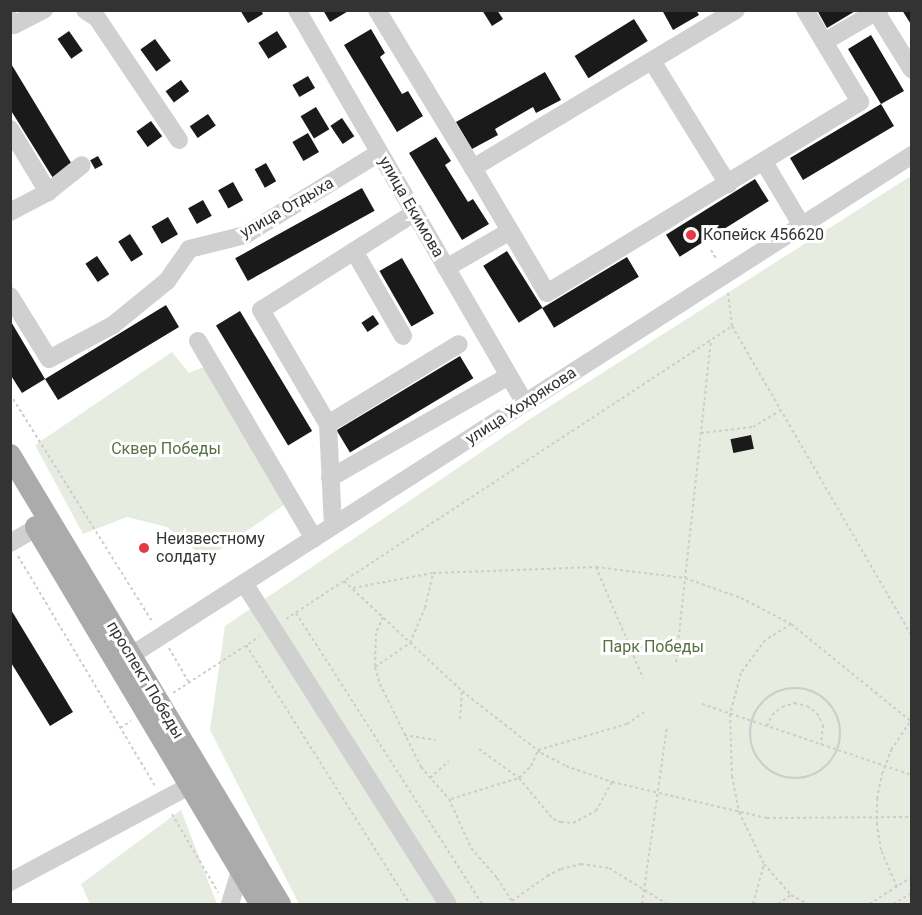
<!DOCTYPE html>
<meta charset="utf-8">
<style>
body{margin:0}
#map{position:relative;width:922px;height:915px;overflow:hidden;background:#fff;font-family:Roboto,sans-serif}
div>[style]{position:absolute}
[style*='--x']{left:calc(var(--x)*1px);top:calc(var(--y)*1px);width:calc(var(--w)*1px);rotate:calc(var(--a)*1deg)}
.green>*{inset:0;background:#e6ecdf}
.building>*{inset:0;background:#1a1a1a;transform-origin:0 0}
.path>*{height:2px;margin-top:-1px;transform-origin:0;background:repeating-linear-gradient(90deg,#cdcdcd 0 3px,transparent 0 6px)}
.path>.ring{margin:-1px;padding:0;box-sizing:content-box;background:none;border:2px solid #cdcdcd;border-radius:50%}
.minor>*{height:18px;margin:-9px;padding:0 9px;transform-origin:9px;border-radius:9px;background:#d0d0d0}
.major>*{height:22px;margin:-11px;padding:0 11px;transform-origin:11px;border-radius:11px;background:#ababab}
.dots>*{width:16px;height:16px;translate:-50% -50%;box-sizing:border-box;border:3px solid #fff;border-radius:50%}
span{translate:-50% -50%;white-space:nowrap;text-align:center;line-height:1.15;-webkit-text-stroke:6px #fff;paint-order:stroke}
.street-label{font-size:16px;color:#333}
.poi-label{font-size:16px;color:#333}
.left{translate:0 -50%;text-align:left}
.park-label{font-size:16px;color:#56703f}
.frame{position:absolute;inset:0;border:12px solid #333;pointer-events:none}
</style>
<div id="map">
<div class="green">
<div style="clip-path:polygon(911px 176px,911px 904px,299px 904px,210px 730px,225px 626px,530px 419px)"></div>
<div style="clip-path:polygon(172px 352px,189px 373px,209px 365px,284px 505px,206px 559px,167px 527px,127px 517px,83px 534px,35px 445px)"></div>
<div style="clip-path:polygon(181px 810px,217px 904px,90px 904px,81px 884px)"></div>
</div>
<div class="building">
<div style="clip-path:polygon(240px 10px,261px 10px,263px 14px,248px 23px)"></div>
<div style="clip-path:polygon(323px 10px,350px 10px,330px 22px)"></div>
<div style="clip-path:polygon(482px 10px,497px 10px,503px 19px,492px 26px)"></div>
<div style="clip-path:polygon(662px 10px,696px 10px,699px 15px,673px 30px)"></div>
<div style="clip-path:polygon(817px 10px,857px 10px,827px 28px)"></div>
<div style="clip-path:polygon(902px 10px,912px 10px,912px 26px)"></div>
<div style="left:634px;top:19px;width:26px;height:70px;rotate:58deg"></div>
<div style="clip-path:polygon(371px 29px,385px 53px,380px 57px,402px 94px,408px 91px,423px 116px,397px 132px,344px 45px)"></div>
<div style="left:69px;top:31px;width:24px;height:14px;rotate:55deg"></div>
<div style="left:277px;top:31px;width:19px;height:22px;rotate:58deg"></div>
<div style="clip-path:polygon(871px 35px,904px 91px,881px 104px,894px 126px,803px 180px,790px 158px,881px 104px,848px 49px)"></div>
<div style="left:155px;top:39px;width:27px;height:18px;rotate:54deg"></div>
<div style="clip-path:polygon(10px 62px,73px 166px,53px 178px,10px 109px)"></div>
<div style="clip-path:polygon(545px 72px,561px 100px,536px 113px,533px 107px,495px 129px,498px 135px,472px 149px,456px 122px)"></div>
<div style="left:308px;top:76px;width:14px;height:18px;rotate:60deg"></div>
<div style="left:181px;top:80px;width:14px;height:19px;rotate:54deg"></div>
<div style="left:316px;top:107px;width:26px;height:18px;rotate:59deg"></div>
<div style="left:208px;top:114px;width:14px;height:22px;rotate:56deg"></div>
<div style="left:342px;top:118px;width:22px;height:14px;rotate:56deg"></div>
<div style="left:151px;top:121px;width:19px;height:18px;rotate:54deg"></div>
<div style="left:308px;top:133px;width:22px;height:18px;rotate:60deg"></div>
<div style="clip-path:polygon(436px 137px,451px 161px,445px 165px,468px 202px,473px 199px,489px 224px,462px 240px,409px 153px)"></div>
<div style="left:98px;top:156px;width:10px;height:9px;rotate:61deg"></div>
<div style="left:266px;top:163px;width:21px;height:13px;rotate:61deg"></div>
<div style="left:755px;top:179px;width:26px;height:105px;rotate:58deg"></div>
<div style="left:233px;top:182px;width:21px;height:17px;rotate:61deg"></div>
<div style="left:362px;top:188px;width:26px;height:145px;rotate:61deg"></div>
<div style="left:203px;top:200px;width:18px;height:17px;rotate:61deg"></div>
<div style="left:168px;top:217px;width:20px;height:19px;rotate:60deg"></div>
<div style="left:130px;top:234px;width:24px;height:14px;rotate:57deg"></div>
<div style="left:507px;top:251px;width:67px;height:28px;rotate:58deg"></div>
<div style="left:97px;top:256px;width:22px;height:14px;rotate:56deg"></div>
<div style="left:627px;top:257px;width:23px;height:99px;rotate:59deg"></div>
<div style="left:402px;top:258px;width:64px;height:26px;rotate:60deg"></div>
<div style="clip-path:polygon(166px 305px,179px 327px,58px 400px,45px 379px,22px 393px,10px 374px,10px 320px,45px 379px)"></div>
<div style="left:240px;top:311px;width:140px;height:28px;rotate:59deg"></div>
<div style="left:373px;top:315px;width:11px;height:14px;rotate:56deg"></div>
<div style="left:460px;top:356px;width:26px;height:144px;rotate:59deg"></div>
<div style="left:751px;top:435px;width:14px;height:21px;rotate:78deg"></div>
<div style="clip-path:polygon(10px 608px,73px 712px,50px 726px,10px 661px)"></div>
</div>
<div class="path">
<div style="--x:711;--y:250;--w:12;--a:59"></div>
<div style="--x:728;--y:293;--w:33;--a:83"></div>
<div style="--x:10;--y:394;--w:270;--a:58"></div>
<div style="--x:701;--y:433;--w:52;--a:-6.6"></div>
<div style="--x:753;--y:427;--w:31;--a:-31"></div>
<div style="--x:18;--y:556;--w:268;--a:59.2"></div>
<div style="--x:596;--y:567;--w:121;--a:67.1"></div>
<div style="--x:344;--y:581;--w:161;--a:43"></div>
<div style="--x:462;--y:691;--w:100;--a:38.1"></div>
<div style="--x:541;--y:753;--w:28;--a:27"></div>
<div style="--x:566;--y:766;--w:49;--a:19.2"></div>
<div style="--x:612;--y:782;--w:159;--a:13.1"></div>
<div style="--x:767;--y:818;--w:145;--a:-0.4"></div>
<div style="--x:353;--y:588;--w:81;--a:-10.6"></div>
<div style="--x:433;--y:573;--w:163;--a:-2.1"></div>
<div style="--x:596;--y:567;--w:90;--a:7"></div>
<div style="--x:685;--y:578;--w:59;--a:19.7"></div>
<div style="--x:741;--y:598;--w:56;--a:27.5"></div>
<div style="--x:791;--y:624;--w:156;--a:39"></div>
<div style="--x:296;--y:613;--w:345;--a:57.4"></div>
<div style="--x:383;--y:617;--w:17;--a:114"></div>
<div style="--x:376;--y:633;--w:34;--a:92"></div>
<div style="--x:375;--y:667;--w:18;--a:74"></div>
<div style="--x:380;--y:684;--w:93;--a:63.7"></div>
<div style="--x:421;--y:767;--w:43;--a:48.8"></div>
<div style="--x:449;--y:799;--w:54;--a:65.8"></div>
<div style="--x:471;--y:848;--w:40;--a:49"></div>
<div style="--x:497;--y:878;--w:31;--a:57"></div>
<div style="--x:286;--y:619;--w:534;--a:-33.3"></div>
<div style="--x:732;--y:326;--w:359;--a:59.9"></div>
<div style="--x:791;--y:624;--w:31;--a:148"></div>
<div style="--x:765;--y:640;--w:41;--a:126"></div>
<div style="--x:741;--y:673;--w:42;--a:105"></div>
<div style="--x:730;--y:714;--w:62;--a:88.2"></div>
<div style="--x:732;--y:776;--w:37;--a:79"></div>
<div style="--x:739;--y:812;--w:58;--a:64.3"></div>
<div style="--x:764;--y:864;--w:41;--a:48.9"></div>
<div style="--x:791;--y:895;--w:19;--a:28"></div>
<div style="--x:246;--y:645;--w:307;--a:57.7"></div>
<div style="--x:169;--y:648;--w:39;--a:60"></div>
<div style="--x:676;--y:662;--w:324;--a:-83.8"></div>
<div style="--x:375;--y:667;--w:42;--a:-34.4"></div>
<div style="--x:410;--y:643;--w:38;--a:-67"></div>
<div style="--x:425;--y:608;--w:36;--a:-77"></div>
<div class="ring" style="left:750px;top:688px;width:88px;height:88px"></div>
<div style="--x:173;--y:693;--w:103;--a:-33.1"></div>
<div style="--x:702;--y:704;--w:222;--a:18.7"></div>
<div style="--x:460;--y:719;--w:28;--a:-86"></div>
<div style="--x:767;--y:726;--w:12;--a:-66"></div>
<div style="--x:772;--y:715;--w:13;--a:-39"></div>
<div style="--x:782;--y:707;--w:13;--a:-18"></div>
<div style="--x:794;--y:703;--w:13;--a:13"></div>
<div style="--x:807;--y:706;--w:12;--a:35"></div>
<div style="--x:817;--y:713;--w:13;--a:63"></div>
<div style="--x:823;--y:725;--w:19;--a:96"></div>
<div style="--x:120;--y:728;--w:13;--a:-32"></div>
<div style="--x:404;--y:735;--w:32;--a:9"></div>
<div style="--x:479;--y:749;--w:49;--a:35.9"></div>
<div style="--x:519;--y:778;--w:53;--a:50.3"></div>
<div style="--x:553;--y:819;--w:9;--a:21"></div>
<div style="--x:561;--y:822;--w:12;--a:5"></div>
<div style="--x:573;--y:823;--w:26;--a:-28"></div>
<div style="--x:596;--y:811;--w:33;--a:-61"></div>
<div style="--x:430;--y:778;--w:25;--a:-42"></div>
<div style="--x:451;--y:799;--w:71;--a:-17.2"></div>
<div style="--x:519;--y:778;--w:17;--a:-45"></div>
<div style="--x:531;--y:766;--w:17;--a:-66"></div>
<div style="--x:538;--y:750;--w:93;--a:-16.3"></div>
<div style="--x:627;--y:724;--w:21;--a:-35"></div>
<div style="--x:172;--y:814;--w:91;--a:59.5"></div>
<div style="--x:897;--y:887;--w:40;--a:-113.4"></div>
<div style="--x:881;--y:850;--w:25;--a:-99"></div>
<div style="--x:877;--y:825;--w:26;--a:-90"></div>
<div style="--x:877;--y:799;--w:25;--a:-79"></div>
<div style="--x:882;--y:774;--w:26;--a:-69"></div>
<div style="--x:891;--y:750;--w:37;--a:-56"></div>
<div style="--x:512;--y:901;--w:43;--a:-35.5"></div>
<div style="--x:547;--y:876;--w:16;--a:-27"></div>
<div style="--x:561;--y:869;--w:21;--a:-14"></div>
<div style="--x:581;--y:864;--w:28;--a:8"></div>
<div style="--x:609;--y:868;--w:68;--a:31.8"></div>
<div style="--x:642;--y:904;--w:180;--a:-82"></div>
<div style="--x:753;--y:904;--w:41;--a:-74.6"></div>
<div style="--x:778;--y:904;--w:16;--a:-35"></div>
<div style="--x:869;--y:904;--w:51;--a:-32.1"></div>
<div style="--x:893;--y:904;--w:22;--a:-30"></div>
</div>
<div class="minor">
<div style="--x:85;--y:10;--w:14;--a:34"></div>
<div style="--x:97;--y:18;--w:147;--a:56.1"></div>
<div style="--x:297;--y:10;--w:454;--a:59.9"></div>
<div style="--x:377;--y:10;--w:185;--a:58.7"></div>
<div style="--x:736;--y:10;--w:307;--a:149"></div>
<div style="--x:473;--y:168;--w:145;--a:59.4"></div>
<div style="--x:547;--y:293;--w:367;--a:-31.4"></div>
<div style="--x:860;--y:102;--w:107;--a:-120.9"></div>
<div style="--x:875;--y:10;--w:70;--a:58.3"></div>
<div style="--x:10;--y:19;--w:7;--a:56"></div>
<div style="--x:14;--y:25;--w:34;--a:-27"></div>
<div style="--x:824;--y:42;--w:64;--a:-30.2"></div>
<div style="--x:652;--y:61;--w:145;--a:58.3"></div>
<div style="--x:10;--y:129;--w:74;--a:58.9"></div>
<div style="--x:764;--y:162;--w:74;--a:59.3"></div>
<div style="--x:10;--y:212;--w:43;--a:-27.8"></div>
<div style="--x:48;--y:192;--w:43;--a:-38.5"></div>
<div style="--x:414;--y:213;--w:181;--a:147.6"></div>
<div style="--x:261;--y:310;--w:132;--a:59.6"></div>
<div style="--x:328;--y:424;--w:153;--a:-31.4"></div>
<div style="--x:354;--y:251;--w:98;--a:60"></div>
<div style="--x:446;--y:268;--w:74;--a:-30"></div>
<div style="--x:10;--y:296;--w:74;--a:58.2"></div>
<div style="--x:49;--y:359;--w:72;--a:-28"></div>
<div style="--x:113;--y:325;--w:70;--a:-39.2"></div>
<div style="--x:167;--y:281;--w:39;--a:-55"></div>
<div style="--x:189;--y:249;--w:58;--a:-14"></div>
<div style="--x:245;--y:235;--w:157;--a:-31.5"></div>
<div style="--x:198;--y:341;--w:229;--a:59.6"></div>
<div style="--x:328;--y:424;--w:102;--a:87.2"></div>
<div style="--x:330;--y:478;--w:206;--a:-29.7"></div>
<div style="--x:10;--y:543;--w:30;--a:-30"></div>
<div style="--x:244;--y:583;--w:380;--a:57.6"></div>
<div style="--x:130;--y:656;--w:929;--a:-32.65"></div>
<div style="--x:10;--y:882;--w:203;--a:-28.2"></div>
<div style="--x:230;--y:904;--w:34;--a:-73"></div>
</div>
<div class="major">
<div style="--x:10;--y:455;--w:524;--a:58.98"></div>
<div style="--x:36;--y:527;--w:439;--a:59.2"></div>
</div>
<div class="dots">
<div style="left:691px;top:235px;background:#e63946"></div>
<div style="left:144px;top:548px;background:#e63946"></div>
</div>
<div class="street-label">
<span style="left:411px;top:207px;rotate:60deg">улица Екимова</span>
<span style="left:287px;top:208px;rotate:-30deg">улица Отдыха</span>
<span style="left:521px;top:406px;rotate:-33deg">улица Хохрякова</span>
<span style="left:145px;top:680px;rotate:59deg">проспект Победы</span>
</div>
<div class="poi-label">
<span class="left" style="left:703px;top:235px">Копейск 456620</span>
<span class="left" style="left:156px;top:548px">Неизвестному<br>солдату</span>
</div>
<div class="park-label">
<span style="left:166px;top:449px">Сквер Победы</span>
<span style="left:653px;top:647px">Парк Победы</span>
</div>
<div class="frame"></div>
</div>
